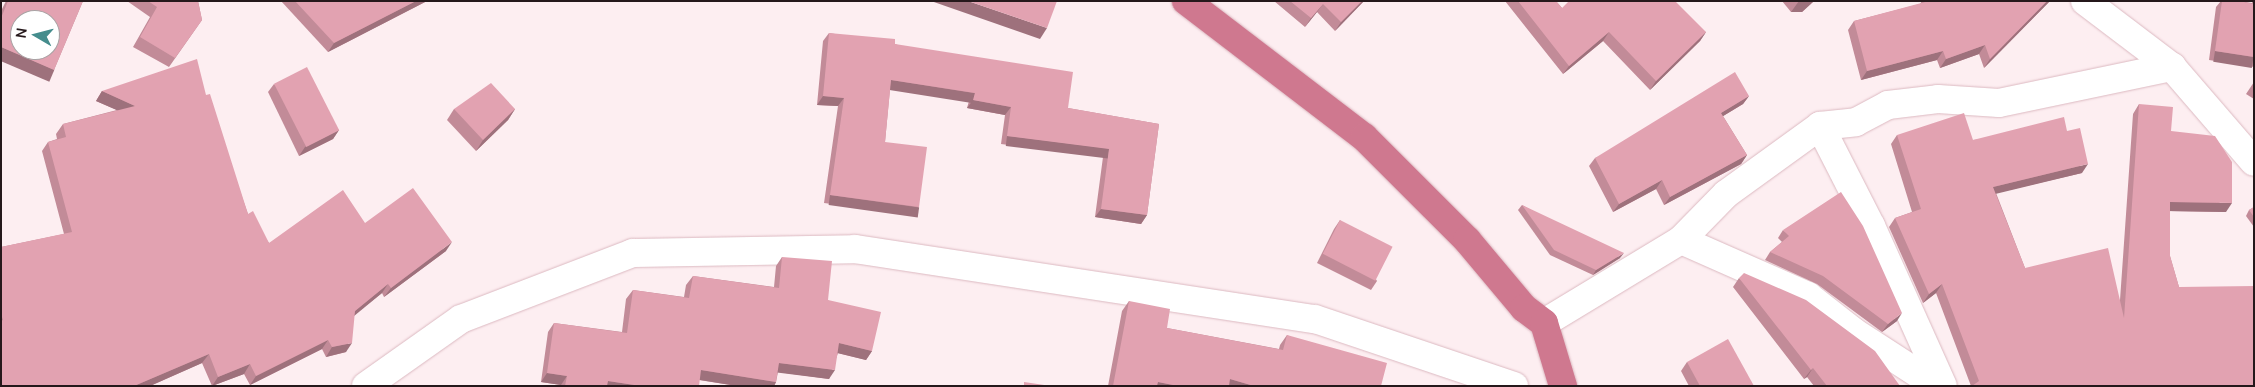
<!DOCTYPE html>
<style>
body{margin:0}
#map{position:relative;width:2255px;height:387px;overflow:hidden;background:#fdeef1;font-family:Manrope,sans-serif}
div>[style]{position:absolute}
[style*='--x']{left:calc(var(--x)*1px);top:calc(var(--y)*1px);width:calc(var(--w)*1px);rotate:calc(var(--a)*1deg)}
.roads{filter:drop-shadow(0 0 1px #dcb9c1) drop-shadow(0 0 1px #dcb9c1)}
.street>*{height:28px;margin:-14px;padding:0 14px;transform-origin:14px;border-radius:14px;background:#fff}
.secondary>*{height:28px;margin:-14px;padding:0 14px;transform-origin:14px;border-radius:14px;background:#fff}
.highway>*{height:28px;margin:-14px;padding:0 14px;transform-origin:14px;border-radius:14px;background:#cf788f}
.wall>*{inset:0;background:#c28b98}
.shaded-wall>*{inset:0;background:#9e717c;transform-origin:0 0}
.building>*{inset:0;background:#e2a2b1;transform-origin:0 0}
span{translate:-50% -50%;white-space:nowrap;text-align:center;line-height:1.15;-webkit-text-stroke:4.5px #fff;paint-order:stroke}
.frame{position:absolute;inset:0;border:2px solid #25181b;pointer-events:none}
.north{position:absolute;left:10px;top:10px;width:50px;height:50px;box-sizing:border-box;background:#fff;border:1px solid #a8a3a4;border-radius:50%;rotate:278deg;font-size:14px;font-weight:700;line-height:20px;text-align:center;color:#25181b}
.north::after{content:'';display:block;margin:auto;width:18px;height:22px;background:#458d8d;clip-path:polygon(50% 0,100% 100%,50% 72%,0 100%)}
</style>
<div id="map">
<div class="roads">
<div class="street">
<div style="--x:1820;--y:126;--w:112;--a:63"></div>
<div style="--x:1871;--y:226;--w:175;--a:65.8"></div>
<div style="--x:1681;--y:240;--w:139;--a:23.8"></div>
<div style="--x:1808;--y:296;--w:58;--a:38"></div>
<div style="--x:1854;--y:332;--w:99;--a:33"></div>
<div style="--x:1544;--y:323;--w:160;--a:-31.2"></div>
<div style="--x:1681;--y:240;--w:64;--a:-45.6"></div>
<div style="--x:1726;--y:194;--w:116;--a:-35.9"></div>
<div style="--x:1820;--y:126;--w:36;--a:-6"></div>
<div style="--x:1856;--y:122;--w:36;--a:-28"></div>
<div style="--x:1888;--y:105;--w:50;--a:-6.8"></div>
<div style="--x:1938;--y:99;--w:61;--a:3.8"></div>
<div style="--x:1999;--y:103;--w:177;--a:-11.8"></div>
</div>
<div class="secondary">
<div style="--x:2085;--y:1;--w:109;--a:37.2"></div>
<div style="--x:2172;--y:67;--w:125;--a:49.2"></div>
<div style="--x:366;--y:386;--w:116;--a:-35.2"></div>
<div style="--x:461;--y:319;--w:184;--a:-21"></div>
<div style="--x:633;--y:253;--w:222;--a:-1"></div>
<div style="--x:855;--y:249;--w:465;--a:8.7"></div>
<div style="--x:1315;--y:319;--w:210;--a:18.6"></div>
</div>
<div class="highway">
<div style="--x:1186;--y:1;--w:224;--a:37.4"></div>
<div style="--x:1364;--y:137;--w:146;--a:45"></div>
<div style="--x:1467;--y:240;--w:89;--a:50"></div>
<div style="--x:1524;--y:308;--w:25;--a:37"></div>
<div style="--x:1544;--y:323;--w:66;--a:73.2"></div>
</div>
</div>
<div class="wall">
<div style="clip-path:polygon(6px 1px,83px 1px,54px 70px,47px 80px,1px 60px,1px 11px)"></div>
<div style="clip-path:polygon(127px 1px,198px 1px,202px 20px,169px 67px,133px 47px,150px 17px)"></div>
<div style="clip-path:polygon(281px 1px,427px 1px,328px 52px)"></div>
<div style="clip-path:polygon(1274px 1px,1364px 1px,1335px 31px,1317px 12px,1305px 27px)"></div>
<div style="clip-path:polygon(1505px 1px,1556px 1px,1562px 8px,1706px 32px,1700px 41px,1650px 90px,1603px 41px,1563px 74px)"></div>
<div style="clip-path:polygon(1782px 1px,1814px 1px,1802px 12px,1791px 12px)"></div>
<div style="clip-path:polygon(1922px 1px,2050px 1px,1984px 68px,1979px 54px,1940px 68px,1937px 60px,1861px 80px,1848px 30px,1854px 21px,1920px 4px)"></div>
<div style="clip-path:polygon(2221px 1px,2239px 1px,2252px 3px,2252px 1px,2254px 1px,2254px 67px,2209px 60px,2216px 7px)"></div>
<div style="clip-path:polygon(829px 33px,895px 44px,1068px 108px,1159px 124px,1147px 215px,1141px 224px,1095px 217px,1103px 157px,1001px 144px,1005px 115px,967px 108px,969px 101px,890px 89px,885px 142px,919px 207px,913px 215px,824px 203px,838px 106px,817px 105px,823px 41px)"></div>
<div style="clip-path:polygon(2254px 82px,2254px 99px,2246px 94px)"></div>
<div style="clip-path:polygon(274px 84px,339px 130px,333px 139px,299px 156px,268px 92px)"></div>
<div style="clip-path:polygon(102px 91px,206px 95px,248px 214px,269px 243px,365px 223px,446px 251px,384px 297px,382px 293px,354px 315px,346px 352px,326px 357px,322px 349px,250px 385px,244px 374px,212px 386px,202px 363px,150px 386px,1px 386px,1px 247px,64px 234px,42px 151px,48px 142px,57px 139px,56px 134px,63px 124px,117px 110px,96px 101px)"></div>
<div style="clip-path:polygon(1749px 96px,1743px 104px,1723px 116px,1747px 155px,1741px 164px,1664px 205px,1656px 189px,1613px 212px,1589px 166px,1595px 158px)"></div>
<div style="clip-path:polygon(2139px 104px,2171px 131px,2226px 212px,2170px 211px,2170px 256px,2179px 287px,2254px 386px,1971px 386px,1936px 293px,1923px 303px,1889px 227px,1895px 218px,1912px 212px,1891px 144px,1897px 135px,1973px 140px,2067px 131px,2082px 173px,1996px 193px,2025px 268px,2120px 300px,2133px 114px)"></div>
<div style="clip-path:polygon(454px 109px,515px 109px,508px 120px,476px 151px,447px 120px)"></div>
<div style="clip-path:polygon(1522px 205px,1620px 258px,1593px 275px,1550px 255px,1518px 210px)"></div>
<div style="clip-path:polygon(2254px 207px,2254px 227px,2246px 216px,2249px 210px)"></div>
<div style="clip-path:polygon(1340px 220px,1377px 281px,1371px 290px,1317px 263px,1334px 229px)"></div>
<div style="clip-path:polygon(1783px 230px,1897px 321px,1882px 332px,1817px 284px,1765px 260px,1770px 252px,1782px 242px,1778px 238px)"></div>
<div style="clip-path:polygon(782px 257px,828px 300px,872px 351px,866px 360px,838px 353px,829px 379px,778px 372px,776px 382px,774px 386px,737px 386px,699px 380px,699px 386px,560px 386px,561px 385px,541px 382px,548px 332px,554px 323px,622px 332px,626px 299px,633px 290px,684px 297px,686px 285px,693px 276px,774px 287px,776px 266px)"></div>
<div style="clip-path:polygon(1739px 278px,1900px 386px,1814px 386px,1807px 377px,1804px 379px,1733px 287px)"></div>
<div style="clip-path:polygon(1129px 301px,1167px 328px,1279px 349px,1280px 345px,1287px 335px,1381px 386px,1108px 386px,1122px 311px)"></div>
<div style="clip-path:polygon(1687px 362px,1754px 386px,1689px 386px,1681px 371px)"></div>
</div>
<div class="shaded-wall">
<div style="clip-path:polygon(416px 1px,427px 1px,328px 52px,334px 43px)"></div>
<div style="clip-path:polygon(931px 1px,968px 1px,1047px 28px,1040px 39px)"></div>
<div style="clip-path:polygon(1362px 1px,1364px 1px,1335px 31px,1341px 22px)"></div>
<div style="clip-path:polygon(1799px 1px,1814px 1px,1802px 12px,1791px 12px)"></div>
<div style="clip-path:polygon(2047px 1px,2050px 1px,1984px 68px,1990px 59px)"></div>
<div style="clip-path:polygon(1323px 4px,1317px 12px,1305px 27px,1311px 18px)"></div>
<div style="clip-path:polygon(1609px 32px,1603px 41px,1563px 74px,1569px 66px)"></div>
<div style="clip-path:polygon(1706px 32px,1700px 41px,1650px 90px,1656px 81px)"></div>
<div style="clip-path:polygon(1985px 45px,1979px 54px,1940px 68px,1946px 59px)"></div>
<div style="left:1px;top:47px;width:58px;height:13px;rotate:23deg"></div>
<div style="clip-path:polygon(1943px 51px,1937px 60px,1861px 80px,1867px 71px)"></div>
<div style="left:2215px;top:51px;width:39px;height:11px;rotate:9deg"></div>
<div style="left:891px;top:80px;width:85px;height:10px;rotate:9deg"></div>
<div style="clip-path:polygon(102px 91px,135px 106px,128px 115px,96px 101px)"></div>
<div style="clip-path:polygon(823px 96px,844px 98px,838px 106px,817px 105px)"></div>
<div style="clip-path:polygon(1749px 96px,1743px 104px,1715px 121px,1721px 113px)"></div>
<div style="clip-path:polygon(973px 100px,1011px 107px,1005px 115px,967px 108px)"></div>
<div style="clip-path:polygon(515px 109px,508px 120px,476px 151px,483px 140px)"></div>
<div style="clip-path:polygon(339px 130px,333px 139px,299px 156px,305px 147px)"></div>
<div style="left:1007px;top:136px;width:103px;height:10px;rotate:7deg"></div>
<div style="clip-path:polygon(1747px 155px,1741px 164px,1664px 205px,1670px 197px)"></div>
<div style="clip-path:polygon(2088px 164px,2082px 173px,1987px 196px,1993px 187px)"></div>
<div style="clip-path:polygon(1662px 180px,1656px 189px,1613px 212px,1619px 204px)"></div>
<div style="left:830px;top:195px;width:90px;height:10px;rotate:8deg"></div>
<div style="clip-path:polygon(2170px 202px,2232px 203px,2226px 212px,2164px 211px)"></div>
<div style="clip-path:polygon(1101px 209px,1147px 215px,1141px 224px,1095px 217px)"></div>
<div style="clip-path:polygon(452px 242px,446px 251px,384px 297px,391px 288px)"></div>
<div style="clip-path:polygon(1624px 253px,1620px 258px,1593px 275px,1596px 270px)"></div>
<div style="clip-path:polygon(388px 284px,382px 293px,348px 321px,355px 311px)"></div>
<div style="clip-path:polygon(1942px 284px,1936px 293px,1923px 303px,1929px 294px)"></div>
<div style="clip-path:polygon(1902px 313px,1897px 321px,1882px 332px,1888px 324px)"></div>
<div style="clip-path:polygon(328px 340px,322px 349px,250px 385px,256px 376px)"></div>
<div style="clip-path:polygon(352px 343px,346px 352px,326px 357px,332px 347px)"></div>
<div style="clip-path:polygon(839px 343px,872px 351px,866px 360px,833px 352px)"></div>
<div style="clip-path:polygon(209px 354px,202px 363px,150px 386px,134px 386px)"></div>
<div style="clip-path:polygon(779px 363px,835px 370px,829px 379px,773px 372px)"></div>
<div style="clip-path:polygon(250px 364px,244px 374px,212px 386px,218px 377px)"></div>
<div style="clip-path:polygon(1813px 368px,1807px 377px,1804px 379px,1811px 370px)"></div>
<div style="clip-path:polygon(701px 370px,776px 382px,774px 386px,737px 386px,694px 379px)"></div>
<div style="clip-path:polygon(547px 373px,567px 376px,561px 385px,541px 382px)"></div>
<div style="clip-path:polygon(1230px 379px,1254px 386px,1226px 386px)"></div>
<div style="clip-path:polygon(608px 381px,641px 386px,605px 386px)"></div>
<div style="clip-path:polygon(1158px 382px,1178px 386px,1155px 386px)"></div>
</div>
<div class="building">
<div style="clip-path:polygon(evenodd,8px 1px,83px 1px,54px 70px,1px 47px,1px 18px,8px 1px,20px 20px,50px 20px,50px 50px,20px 50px,20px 20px)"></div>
<div style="clip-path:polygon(148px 1px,198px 1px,202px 20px,175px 58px,140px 37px,157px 7px)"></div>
<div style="clip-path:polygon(295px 1px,416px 1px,334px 43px)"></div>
<div style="clip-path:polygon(968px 1px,1057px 1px,1047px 28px)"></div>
<div style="clip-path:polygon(1290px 1px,1362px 1px,1341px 22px,1323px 4px,1311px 18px)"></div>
<div style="clip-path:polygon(1518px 1px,1556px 1px,1562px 8px,1569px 1px,1675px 1px,1706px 32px,1656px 81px,1609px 32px,1569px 66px)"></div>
<div style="clip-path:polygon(1925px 1px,2047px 1px,1990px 59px,1985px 45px,1946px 59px,1943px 51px,1867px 71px,1854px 21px,1925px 2px)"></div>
<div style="clip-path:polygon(2222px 1px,2239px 1px,2254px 4px,2254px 57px,2215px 51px)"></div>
<div style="clip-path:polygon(829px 33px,895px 39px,895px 44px,1073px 72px,1068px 108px,1159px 124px,1147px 215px,1101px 209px,1109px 149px,1007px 136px,1011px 107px,973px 100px,975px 93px,891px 80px,885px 142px,927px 147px,919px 207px,830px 195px,844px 98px,823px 96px)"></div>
<div style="clip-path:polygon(197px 59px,206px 95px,210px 94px,248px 214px,253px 211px,269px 243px,343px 190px,365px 223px,413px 188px,452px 242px,391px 288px,388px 284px,355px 311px,352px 343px,332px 347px,328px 340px,256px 376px,250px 364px,218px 377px,209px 354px,134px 386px,1px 386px,1px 321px,3px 320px,1px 314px,1px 247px,72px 232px,48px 142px,66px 137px,63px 124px,135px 106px,102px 91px)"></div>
<div style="left:307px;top:67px;width:71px;height:37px;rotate:63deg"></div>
<div style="clip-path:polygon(1735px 72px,1749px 96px,1721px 113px,1747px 155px,1670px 197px,1662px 180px,1619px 204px,1595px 158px)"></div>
<div style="clip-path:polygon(491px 83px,515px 109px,483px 140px,454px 109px)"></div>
<div style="clip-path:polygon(2139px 104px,2173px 107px,2171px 131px,2215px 136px,2232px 162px,2232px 203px,2170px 202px,2170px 256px,2179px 287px,2254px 286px,2254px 386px,1972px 386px,1979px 381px,1942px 284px,1929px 294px,1895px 218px,1921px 209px,1897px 135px,1964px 113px,1973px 140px,2064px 117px,2067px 131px,2080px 128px,2088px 164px,1993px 187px,2025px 268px,2108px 248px,2124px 318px)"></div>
<div style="clip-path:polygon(1841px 192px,1863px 226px,1902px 313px,1888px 324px,1823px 276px,1770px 252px,1789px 236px,1783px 230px)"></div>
<div style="clip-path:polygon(1522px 205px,1624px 253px,1596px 270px,1554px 250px)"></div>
<div style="clip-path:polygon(2254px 207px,2254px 217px,2249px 210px)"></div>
<div style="left:1340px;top:220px;width:59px;height:38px;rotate:27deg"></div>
<div style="clip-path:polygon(782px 257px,832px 261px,828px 300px,881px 312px,872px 351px,839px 343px,835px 370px,779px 363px,776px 382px,701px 370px,699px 386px,664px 386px,659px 385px,658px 386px,641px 386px,608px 381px,607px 386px,565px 386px,567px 376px,547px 373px,554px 323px,627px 333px,633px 290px,689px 298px,693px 276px,779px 288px)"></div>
<div style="clip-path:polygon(1744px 273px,1806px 300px,1875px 351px,1900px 386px,1827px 386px,1813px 368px,1811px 370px,1739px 278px)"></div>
<div style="clip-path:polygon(1129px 301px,1170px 309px,1167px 328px,1283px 350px,1287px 335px,1387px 363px,1381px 386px,1254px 386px,1230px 379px,1229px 386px,1178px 386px,1158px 382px,1157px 386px,1113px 386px)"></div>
<div style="clip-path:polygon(1728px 339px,1754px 386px,1700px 386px,1687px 362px)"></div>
<div style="clip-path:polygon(1024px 382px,1051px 386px,1024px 386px)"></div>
</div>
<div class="frame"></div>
<div class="north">N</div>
</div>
